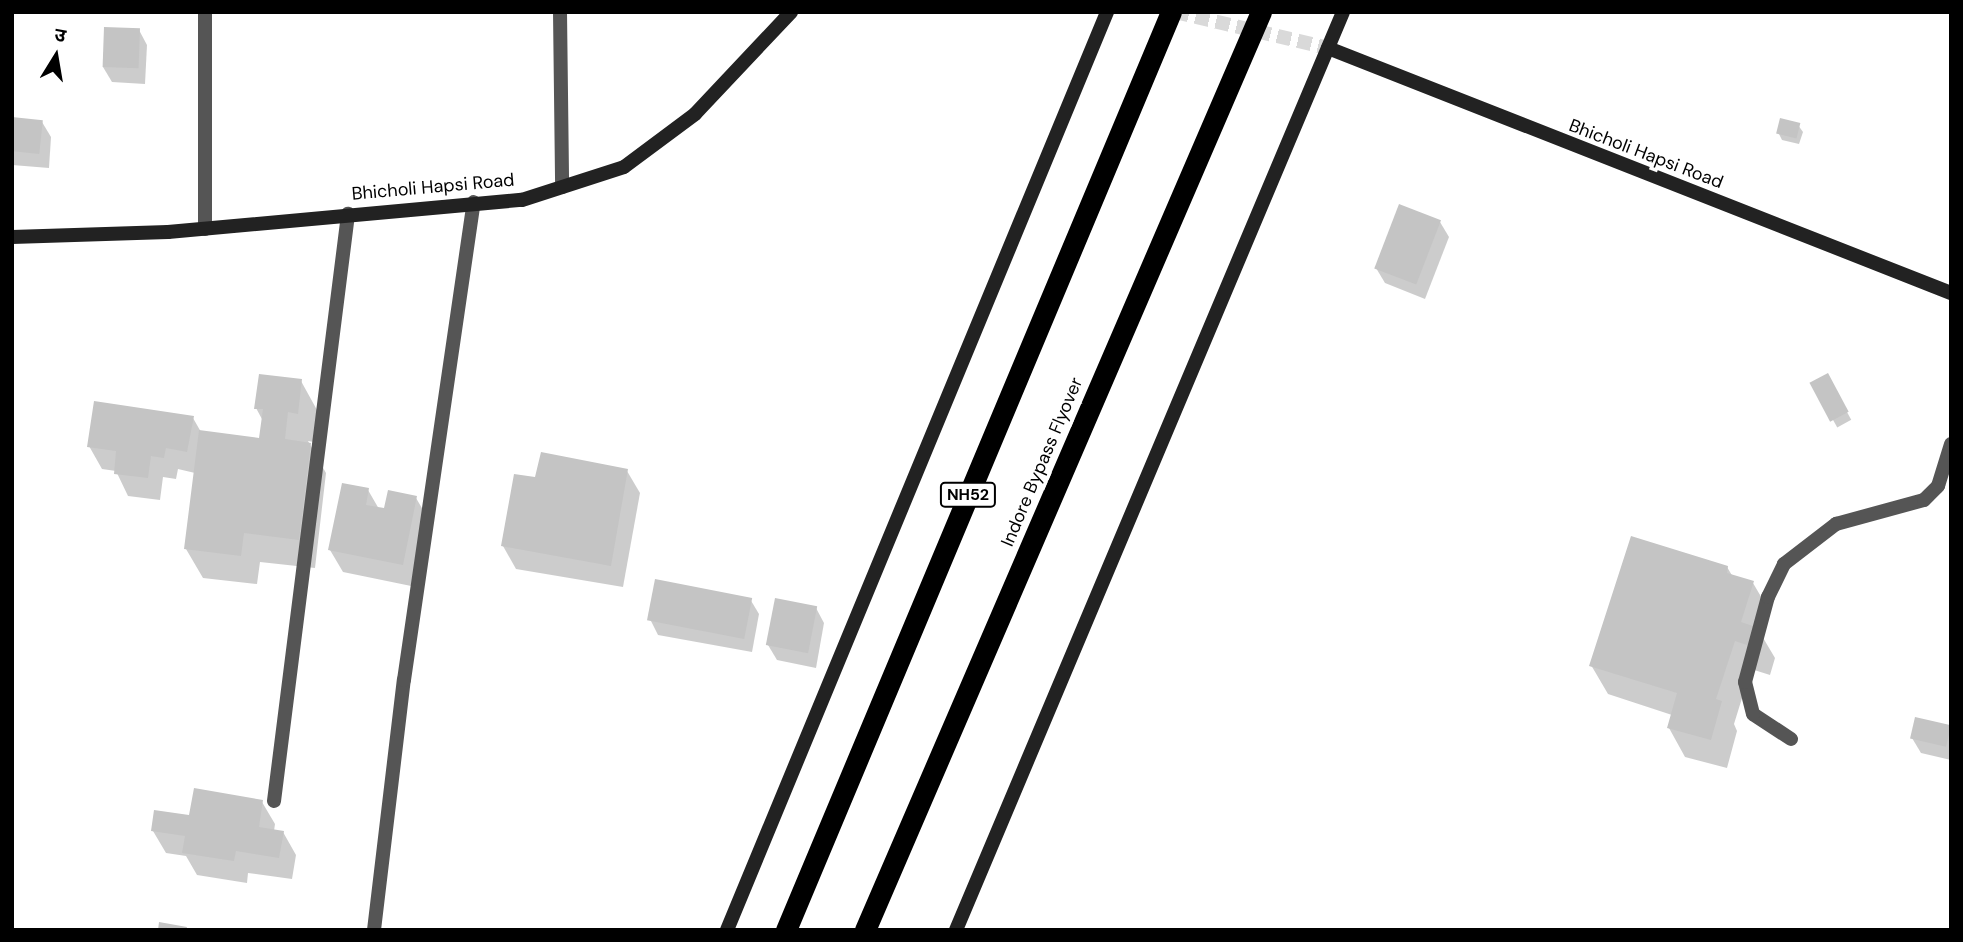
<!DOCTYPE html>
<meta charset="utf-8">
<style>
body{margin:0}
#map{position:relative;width:1963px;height:942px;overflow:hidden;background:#fff;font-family:"DM Sans","Noto Sans Devanagari",sans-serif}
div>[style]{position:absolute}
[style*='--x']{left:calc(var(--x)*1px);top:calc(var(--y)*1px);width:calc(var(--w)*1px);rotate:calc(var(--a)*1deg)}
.shadow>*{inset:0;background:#0003;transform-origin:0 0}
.building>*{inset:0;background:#c4c4c4;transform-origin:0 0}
.secondary-tunnel>*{height:14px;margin-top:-7px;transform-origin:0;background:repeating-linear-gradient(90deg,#d9d9d9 0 14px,transparent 0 21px)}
.lane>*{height:14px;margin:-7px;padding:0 7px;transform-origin:7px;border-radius:7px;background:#555}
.street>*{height:14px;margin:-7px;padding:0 7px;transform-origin:7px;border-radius:7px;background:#555}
.secondary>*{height:14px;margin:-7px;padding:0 7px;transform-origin:7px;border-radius:7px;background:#222}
.highway>*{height:21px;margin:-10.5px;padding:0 10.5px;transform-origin:10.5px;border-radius:10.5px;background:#000}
span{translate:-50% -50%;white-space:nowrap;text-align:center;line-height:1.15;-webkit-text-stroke:7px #fff;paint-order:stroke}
.shield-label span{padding:2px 5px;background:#fff;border:2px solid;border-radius:5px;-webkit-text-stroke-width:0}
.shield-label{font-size:16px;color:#000;font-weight:700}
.street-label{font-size:18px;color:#000}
.frame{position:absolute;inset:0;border:14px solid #000;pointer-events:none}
.north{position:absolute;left:21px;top:21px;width:70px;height:70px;-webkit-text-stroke:5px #fff;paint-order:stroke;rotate:11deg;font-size:19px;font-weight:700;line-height:28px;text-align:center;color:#000}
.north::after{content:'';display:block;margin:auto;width:24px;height:32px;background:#000;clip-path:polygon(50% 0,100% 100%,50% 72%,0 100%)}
</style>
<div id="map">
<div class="shadow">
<div style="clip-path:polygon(139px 30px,147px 45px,145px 84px,112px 82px,103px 67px)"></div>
<div style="clip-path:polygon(12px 119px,42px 122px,51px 137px,49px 168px,12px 165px)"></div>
<div style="clip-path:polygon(1798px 125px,1803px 132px,1799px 144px,1782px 140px,1778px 132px)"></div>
<div style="clip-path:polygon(1440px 222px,1449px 237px,1425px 299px,1385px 283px,1376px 268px)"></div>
<div style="left:1827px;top:376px;width:50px;height:16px;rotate:61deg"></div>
<div style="clip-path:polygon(301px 381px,317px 410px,314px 442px,308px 441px,326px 473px,315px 568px,260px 562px,257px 584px,203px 578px,186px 549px,195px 473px,178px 469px,176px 479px,163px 477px,160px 500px,128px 496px,116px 471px,102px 469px,89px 446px,193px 418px,201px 432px,261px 439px,263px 421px,256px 408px)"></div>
<div style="clip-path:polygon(627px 471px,640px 493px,623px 587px,516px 569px,503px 546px,537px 479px)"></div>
<div style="clip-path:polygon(368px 490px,379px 509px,386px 510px,416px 498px,429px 520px,416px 587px,343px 572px,330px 550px)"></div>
<div style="clip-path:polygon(1727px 567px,1733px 577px,1753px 583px,1770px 612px,1762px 636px,1775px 658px,1770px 675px,1751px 669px,1734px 724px,1737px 731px,1727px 768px,1685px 757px,1669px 728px,1672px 715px,1608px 694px,1591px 665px)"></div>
<div style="clip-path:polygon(750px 599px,759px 614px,752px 652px,658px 635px,650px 619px)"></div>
<div style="clip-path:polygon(816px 608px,824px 623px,816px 668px,777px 660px,768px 645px)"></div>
<div style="clip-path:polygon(1951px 727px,1951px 760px,1921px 753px,1912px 738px)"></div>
<div style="clip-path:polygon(262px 802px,275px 824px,274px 831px,283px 832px,296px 855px,292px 879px,248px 873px,247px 883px,197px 875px,186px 856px,166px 853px,153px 831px)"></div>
</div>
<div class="building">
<div style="left:104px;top:27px;width:36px;height:40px;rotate:2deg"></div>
<div style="left:12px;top:117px;width:31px;height:34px;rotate:6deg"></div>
<div style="left:1780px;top:118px;width:21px;height:16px;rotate:14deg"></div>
<div style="left:1399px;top:204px;width:45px;height:69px;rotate:21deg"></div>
<div style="left:1828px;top:373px;width:44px;height:21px;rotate:62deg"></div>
<div style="clip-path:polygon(259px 374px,302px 379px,298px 414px,288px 412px,285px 439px,311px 443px,299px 540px,244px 533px,241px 556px,184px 549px,199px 430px,259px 438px,263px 409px,254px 409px)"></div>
<div style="clip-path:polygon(94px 401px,194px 416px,187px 452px,166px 448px,164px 458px,151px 456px,148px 478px,114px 474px,116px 451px,87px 447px)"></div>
<div style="clip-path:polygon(541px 452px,628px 469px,611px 566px,501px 546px,514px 474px,535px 477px)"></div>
<div style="clip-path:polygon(342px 483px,369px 488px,366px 505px,384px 508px,388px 490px,417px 496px,403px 565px,328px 550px)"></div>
<div style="clip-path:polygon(1631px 536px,1728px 566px,1727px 573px,1754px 581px,1741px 622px,1759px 628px,1753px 647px,1735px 641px,1716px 699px,1722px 701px,1711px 740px,1667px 728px,1677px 693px,1589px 666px)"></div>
<div style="left:655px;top:579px;width:99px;height:42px;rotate:11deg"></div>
<div style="left:775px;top:598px;width:43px;height:48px;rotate:11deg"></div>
<div style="left:1915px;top:717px;width:37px;height:22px;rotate:13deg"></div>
<div style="clip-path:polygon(194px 788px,263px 800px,259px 827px,284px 831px,279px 858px,236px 851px,234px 861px,182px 853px,185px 836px,151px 831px,154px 810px,189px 815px)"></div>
<div style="clip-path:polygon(159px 922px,187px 927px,186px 930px,158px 930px)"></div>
</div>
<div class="secondary-tunnel">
<div style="--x:1175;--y:12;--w:157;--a:13.2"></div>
</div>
<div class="lane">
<div style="--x:1791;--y:739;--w:45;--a:-146.7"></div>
<div style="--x:1753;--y:714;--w:33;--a:-104"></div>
<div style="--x:1745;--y:682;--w:88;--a:-74.9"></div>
<div style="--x:1768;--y:597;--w:37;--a:-64"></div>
<div style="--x:1784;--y:564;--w:66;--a:-37.6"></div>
<div style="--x:1836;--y:524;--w:91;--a:-15.3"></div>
<div style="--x:1924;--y:500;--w:20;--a:-45"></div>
<div style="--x:1938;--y:486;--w:44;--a:-72.8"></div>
</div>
<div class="street">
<div style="--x:560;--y:12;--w:175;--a:89.3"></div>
<div style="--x:205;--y:229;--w:217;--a:-90"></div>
<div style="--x:274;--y:801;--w:592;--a:-82.81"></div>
<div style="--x:374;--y:930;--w:252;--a:-83.2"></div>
<div style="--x:404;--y:680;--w:483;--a:-81.7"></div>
</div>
<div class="secondary">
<div style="--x:1328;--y:48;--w:669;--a:21.47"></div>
<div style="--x:12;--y:237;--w:156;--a:-1.8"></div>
<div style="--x:168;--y:232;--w:355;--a:-5.2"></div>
<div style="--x:522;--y:200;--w:107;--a:-17.9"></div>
<div style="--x:624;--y:167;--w:89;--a:-36.7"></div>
<div style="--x:695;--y:114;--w:140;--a:-46.7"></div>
<div style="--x:727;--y:930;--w:994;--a:-67.51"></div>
<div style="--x:956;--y:930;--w:996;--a:-67.14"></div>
</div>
<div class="highway">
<div style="--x:786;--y:930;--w:995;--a:-67.25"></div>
<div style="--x:865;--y:930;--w:1000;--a:-66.67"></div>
</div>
<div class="shield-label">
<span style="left:968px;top:495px">NH52</span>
</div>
<div class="street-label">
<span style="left:1646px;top:154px;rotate:21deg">Bhicholi Hapsi Road</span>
<span style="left:433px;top:187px;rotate:-5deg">Bhicholi Hapsi Road</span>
<span style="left:1042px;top:462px;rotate:-67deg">Indore Bypass Flyover</span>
</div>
<div class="frame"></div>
<div class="north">उ</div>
</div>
